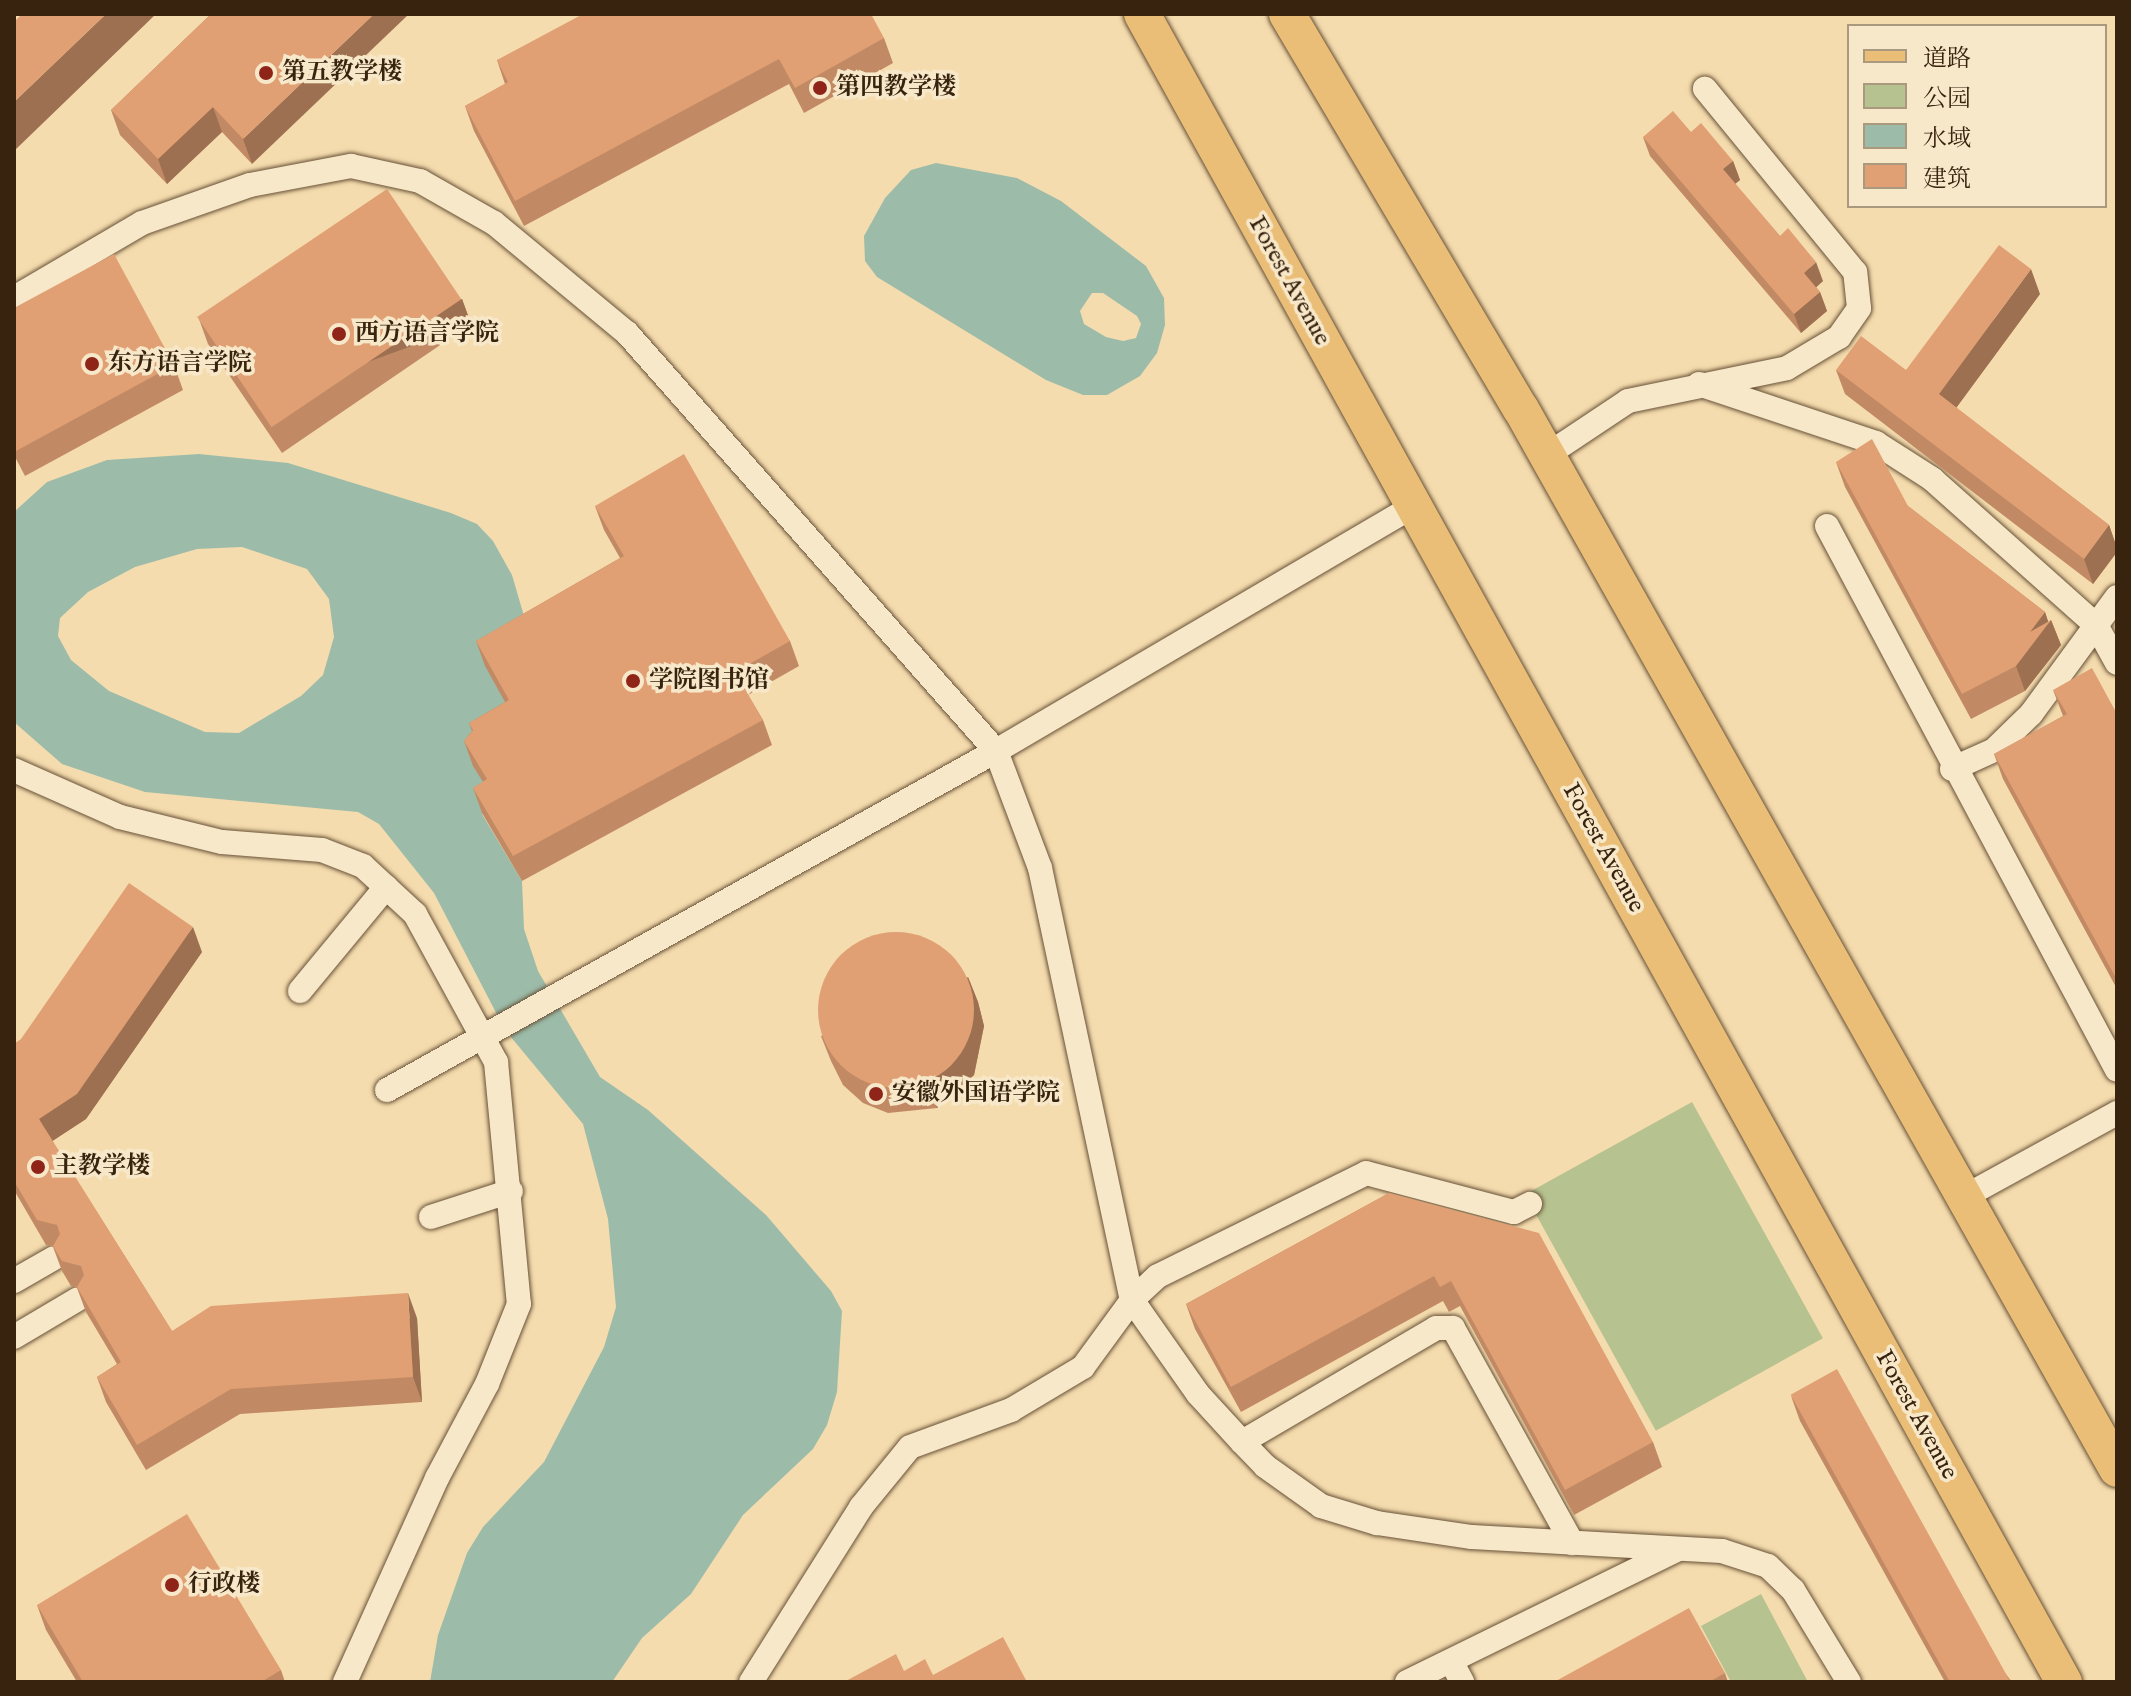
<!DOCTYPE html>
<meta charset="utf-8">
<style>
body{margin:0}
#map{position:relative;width:2131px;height:1696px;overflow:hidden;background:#f5dcae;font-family:"IM FELL English","Noto Serif SC",serif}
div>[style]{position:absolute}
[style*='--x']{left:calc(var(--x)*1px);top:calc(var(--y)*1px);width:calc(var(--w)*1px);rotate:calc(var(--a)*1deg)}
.green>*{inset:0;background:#b6c28f;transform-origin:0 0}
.water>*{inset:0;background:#9cbca9}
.roads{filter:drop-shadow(0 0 2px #675137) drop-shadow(0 0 2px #675137)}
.minor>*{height:24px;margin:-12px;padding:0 12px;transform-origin:12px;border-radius:12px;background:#f8e8ca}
.primary>*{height:36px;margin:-18px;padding:0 18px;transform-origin:18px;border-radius:18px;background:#eabe77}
.wall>*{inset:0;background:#c18a64}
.shaded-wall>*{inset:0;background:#9d7051;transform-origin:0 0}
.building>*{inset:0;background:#e0a074;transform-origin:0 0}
.round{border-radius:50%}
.dots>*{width:22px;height:22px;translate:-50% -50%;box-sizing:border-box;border:4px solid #f8e8ca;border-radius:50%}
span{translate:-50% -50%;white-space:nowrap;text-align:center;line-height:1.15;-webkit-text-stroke:7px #f8e8ca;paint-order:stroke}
.poi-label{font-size:24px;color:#38230f;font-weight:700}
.left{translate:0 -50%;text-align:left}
.street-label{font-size:24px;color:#38230f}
.frame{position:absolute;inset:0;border:16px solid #38230f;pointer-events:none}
.legend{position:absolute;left:1847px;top:24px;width:260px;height:184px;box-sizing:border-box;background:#f8e8ca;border:2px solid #ab997f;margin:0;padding:10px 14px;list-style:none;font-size:24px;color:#38230f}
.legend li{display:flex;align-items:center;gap:16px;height:40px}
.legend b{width:40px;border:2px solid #ab997f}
</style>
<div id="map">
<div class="green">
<div style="left:1692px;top:1102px;width:270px;height:191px;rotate:61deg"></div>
<div style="clip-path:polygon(1761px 1594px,1808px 1682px,1731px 1682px,1701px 1626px)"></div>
</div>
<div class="water">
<div style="clip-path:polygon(evenodd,936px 163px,1017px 178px,1061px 201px,1146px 266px,1164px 298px,1165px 325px,1157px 353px,1140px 376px,1107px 395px,1083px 395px,1046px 380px,877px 277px,865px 261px,864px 236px,885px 198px,911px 170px,936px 163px,1092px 293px,1103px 293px,1137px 316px,1141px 324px,1136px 338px,1123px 341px,1106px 337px,1084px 324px,1080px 311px,1092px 293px)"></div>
<div style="clip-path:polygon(evenodd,199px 454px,288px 463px,451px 513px,477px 524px,493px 541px,512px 575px,531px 640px,518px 725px,496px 804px,482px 814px,522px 881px,524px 929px,538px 971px,600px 1077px,648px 1110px,766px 1215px,831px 1291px,842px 1311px,837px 1392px,827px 1425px,813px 1449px,743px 1515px,691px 1594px,642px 1638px,612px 1682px,430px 1682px,438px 1635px,467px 1553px,483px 1527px,544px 1462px,604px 1347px,616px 1307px,608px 1219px,583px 1124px,505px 1030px,434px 893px,379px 824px,358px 812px,145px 792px,62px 764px,14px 722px,14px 512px,47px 482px,107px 460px,199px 454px,242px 547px,307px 569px,329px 599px,334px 637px,323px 675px,301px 696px,239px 733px,205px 732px,109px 691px,71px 660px,58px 636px,60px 618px,88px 592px,135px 567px,197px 549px,242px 547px)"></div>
</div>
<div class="roads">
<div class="minor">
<div style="--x:14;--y:298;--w:148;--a:-30.4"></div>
<div style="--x:142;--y:223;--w:114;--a:-19.4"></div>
<div style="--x:250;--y:185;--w:103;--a:-10.7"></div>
<div style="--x:351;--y:166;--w:71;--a:12.3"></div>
<div style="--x:420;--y:181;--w:85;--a:29.6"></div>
<div style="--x:494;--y:223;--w:173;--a:39.6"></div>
<div style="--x:627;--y:333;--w:558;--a:48.56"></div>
<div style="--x:996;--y:751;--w:125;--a:69.4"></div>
<div style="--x:1040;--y:868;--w:442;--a:78"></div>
<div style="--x:1132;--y:1300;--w:115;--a:54.9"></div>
<div style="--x:1198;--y:1394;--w:65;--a:47.5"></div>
<div style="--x:1242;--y:1442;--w:33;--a:46"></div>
<div style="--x:1265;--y:1466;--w:69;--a:35.5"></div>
<div style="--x:1321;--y:1506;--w:59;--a:16.9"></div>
<div style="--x:1377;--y:1523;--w:96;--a:8.4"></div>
<div style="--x:1472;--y:1537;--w:250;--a:3.2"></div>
<div style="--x:1722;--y:1551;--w:48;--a:18.1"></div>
<div style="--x:1768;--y:1566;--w:35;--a:44"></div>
<div style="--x:1793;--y:1590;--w:108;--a:58.7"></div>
<div style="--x:1699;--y:384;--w:187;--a:18.4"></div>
<div style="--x:1876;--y:443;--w:67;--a:32.7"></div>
<div style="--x:1932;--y:479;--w:220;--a:41.7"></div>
<div style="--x:2096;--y:625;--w:43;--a:61.1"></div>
<div style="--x:1547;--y:455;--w:97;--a:-33.7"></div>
<div style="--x:1628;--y:401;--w:162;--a:-11.7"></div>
<div style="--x:1787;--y:368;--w:61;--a:-30.8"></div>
<div style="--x:1839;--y:337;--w:35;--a:-55"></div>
<div style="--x:1859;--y:308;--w:36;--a:-96"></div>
<div style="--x:1855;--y:272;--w:237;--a:-129.3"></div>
<div style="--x:1827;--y:526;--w:616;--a:61.94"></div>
<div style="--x:1952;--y:769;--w:46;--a:-24.3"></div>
<div style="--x:1994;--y:750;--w:52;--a:-44.2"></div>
<div style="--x:2031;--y:714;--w:145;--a:-53.7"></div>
<div style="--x:14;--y:770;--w:116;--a:23.9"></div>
<div style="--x:120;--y:817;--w:105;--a:13.8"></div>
<div style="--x:222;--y:842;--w:100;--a:4.6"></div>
<div style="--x:322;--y:850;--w:44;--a:21.3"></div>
<div style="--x:363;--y:866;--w:71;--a:42.7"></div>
<div style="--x:415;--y:914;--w:169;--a:61.3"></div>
<div style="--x:496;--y:1062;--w:243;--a:84.6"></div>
<div style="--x:519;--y:1304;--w:86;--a:111.8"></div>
<div style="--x:487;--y:1384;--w:106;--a:118"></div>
<div style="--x:437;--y:1478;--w:224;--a:114.3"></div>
<div style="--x:300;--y:991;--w:135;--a:-50.4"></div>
<div style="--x:387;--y:1090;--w:697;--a:-29.1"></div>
<div style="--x:996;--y:751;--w:485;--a:-30.4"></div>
<div style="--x:1964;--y:1197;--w:175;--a:-28.8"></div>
<div style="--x:431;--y:1217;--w:84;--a:-18"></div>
<div style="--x:14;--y:1281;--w:46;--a:-29.9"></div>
<div style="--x:14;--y:1337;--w:74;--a:-30.7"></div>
<div style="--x:1242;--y:1442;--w:225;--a:-30.4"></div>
<div style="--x:1436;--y:1328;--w:17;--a:0"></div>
<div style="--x:1453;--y:1328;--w:246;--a:61"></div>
<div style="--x:1451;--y:1661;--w:24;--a:62"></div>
<div style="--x:751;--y:1682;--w:207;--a:-57.8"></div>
<div style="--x:861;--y:1507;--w:77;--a:-50.8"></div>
<div style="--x:910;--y:1447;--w:108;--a:-20.1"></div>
<div style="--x:1011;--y:1410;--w:84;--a:-30.8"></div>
<div style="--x:1083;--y:1367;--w:83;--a:-53.8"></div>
<div style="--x:1132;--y:1300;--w:35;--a:-43"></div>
<div style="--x:1158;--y:1276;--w:232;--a:-26.3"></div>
<div style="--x:1366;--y:1173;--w:153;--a:14.8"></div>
<div style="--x:1514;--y:1212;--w:18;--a:-27"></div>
<div style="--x:1407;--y:1682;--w:300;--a:-26.1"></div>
</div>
<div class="primary">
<div style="--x:1142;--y:14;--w:1906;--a:61.07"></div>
<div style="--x:1287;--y:14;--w:459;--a:59.4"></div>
<div style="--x:1521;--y:409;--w:1216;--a:60.65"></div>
</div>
</div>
<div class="wall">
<div style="clip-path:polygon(211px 14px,252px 164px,222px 132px,167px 184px,120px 135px,111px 110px)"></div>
<div style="clip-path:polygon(676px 15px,884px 38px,893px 63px,804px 113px,789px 84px,524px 226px,474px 131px,465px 106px,505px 84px,497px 60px)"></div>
<div style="clip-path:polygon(1691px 132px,1733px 161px,1740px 180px,1735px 184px,1780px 236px,1823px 281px,1816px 287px,1820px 292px,1827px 311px,1801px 333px,1650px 156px,1643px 137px)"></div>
<div style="clip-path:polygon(2040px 294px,1956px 408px,2109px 525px,2117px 548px,2117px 552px,2093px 584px,1845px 394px,1836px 370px,1906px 370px)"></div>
<div style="clip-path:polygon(462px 299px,471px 324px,282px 453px,208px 344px,199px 319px)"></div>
<div style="clip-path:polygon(14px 308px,174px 365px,183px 390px,25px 476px,14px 455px)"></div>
<div style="clip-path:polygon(1836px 462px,1908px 506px,2045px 612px,2048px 622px,2051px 620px,2061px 645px,2025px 691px,1971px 719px,1845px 487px)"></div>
<div style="clip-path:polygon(595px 506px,790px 641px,799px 666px,748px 695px,763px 720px,772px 745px,522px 881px,482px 813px,473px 788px,483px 782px,473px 766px,464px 741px,472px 731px,469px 723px,505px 702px,485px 666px,476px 641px,620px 558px,604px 530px)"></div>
<div style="clip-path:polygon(2053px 690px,2117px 714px,2117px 989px,2003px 779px,1994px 754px,2063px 716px)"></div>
<div style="clip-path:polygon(202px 952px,86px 1119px,52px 1141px,172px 1331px,417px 1318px,422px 1402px,240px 1414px,146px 1470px,106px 1402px,97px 1377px,117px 1364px,86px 1312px,77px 1288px,71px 1286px,62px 1271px,53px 1247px,46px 1245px,14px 1190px,14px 1044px)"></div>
<div style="clip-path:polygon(968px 977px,978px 1002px,984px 1026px,974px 1075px,937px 1108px,888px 1113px,863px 1103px,843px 1085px,831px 1061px,821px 1036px)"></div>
<div style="clip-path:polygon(1389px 1193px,1653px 1442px,1662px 1467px,1574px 1515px,1460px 1306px,1449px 1312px,1443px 1301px,1241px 1412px,1195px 1329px,1186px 1304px)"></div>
<div style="clip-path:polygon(1791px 1396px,2012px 1682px,1945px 1682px,1800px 1421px)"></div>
<div style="clip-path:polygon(37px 1605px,281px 1670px,285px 1682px,77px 1682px,46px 1630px)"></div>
<div style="clip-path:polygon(1725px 1673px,1728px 1682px,1554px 1682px)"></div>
</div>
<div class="shaded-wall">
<div style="clip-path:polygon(106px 14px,156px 14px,14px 151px,14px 102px)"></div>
<div style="clip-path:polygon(374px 14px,409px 14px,252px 164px,243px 139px)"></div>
<div style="clip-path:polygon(213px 107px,222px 132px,167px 184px,158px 159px)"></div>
<div style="clip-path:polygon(1733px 161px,1740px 180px,1730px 188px,1723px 169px)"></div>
<div style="clip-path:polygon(1816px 262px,1823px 281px,1811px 292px,1804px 273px)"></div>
<div style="clip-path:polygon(2031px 269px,2040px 294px,1948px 419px,1939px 394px)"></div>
<div style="clip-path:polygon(1820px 292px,1827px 311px,1801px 333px,1794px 314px)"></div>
<div style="left:462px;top:299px;width:27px;height:229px;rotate:70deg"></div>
<div style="clip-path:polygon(2109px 525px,2117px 548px,2117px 552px,2093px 584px,2084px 559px)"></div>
<div style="clip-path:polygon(2045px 612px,2049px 624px,2051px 620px,2061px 645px,2025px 691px,2016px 666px,2030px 632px)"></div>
<div style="clip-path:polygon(193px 927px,202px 952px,86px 1119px,48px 1144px,39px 1119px)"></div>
<div style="clip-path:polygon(968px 977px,978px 1002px,984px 1026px,974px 1075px,937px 1108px,928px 1083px)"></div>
<div style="clip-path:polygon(408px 1293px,417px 1318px,422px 1402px,413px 1377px)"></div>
</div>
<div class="building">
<div style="clip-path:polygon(22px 14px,106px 14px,14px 102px,14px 22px)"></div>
<div style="clip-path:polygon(211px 14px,374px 14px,243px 139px,213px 107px,158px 159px,111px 110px)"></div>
<div style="clip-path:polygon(583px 14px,675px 14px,676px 15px,678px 14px,871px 14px,884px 38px,795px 88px,779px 59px,515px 201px,465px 106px,508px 82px,497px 60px)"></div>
<div style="clip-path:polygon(1673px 111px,1691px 132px,1701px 123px,1733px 161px,1723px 169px,1780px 236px,1788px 228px,1816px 262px,1804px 273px,1820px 292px,1794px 314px,1643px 137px)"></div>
<div style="left:387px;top:189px;width:133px;height:229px;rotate:56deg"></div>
<div style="clip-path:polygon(1999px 245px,2031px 269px,1939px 394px,2109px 525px,2084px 559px,1836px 370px,1861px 336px,1906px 370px)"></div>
<div style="clip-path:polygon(114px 254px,174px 365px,16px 451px,14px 447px,14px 308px)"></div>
<div style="clip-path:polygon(1872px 439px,1908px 506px,2045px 612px,2030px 632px,2051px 620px,2016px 666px,1962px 694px,1836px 462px)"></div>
<div style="clip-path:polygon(684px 454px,790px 641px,735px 672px,763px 720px,513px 856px,473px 788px,487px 779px,464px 741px,473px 730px,469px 723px,509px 700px,476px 641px,624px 556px,595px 506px)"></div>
<div style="clip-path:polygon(2092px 668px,2117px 714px,2117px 980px,1994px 754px,2067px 714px,2053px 690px)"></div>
<div style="clip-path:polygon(129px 883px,193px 927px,77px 1094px,39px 1119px,172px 1331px,211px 1306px,408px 1293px,413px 1377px,231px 1389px,137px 1445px,97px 1377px,121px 1362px,77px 1287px,84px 1275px,81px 1266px,62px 1261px,53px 1246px,60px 1234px,57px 1225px,37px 1220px,14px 1181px,14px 1044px,21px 1039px)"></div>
<div class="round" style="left:818px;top:932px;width:156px;height:156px"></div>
<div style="clip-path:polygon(1389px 1193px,1539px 1233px,1653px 1442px,1565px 1490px,1451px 1281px,1440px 1287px,1434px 1276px,1231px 1387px,1186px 1304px)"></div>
<div style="left:1837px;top:1369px;width:359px;height:53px;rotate:61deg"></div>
<div style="clip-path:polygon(187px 1514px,281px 1670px,261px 1682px,83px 1682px,37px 1605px)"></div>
<div style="clip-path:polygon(1689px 1608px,1725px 1673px,1709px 1682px,1554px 1682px)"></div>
<div style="clip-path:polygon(1003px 1637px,1027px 1682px,844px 1682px,896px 1654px,904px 1671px,925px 1659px,933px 1675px)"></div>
</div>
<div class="dots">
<div style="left:266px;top:73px;background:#8f2418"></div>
<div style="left:820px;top:88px;background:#8f2418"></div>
<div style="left:339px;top:334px;background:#8f2418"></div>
<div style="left:92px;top:364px;background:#8f2418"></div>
<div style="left:633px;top:681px;background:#8f2418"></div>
<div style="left:876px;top:1094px;background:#8f2418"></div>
<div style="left:38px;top:1167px;background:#8f2418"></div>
<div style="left:172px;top:1585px;background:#8f2418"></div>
</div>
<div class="poi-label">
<span class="left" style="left:282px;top:73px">第五教学楼</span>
<span class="left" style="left:836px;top:88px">第四教学楼</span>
<span class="left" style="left:355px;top:334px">西方语言学院</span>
<span class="left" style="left:108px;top:364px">东方语言学院</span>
<span class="left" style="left:649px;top:681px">学院图书馆</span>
<span class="left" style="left:892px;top:1094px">安徽外国语学院</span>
<span class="left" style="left:54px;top:1167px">主教学楼</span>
<span class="left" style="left:188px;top:1585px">行政楼</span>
</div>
<div class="street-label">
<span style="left:1289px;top:281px;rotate:61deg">Forest Avenue</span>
<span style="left:1603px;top:848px;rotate:61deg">Forest Avenue</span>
<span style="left:1916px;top:1415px;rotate:61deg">Forest Avenue</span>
</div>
<div class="frame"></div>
<ul class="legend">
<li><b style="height:10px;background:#eabe77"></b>道路</li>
<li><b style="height:22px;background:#b6c28f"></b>公园</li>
<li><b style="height:22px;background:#9cbca9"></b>水域</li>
<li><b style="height:22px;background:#e0a074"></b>建筑</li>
</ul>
</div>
